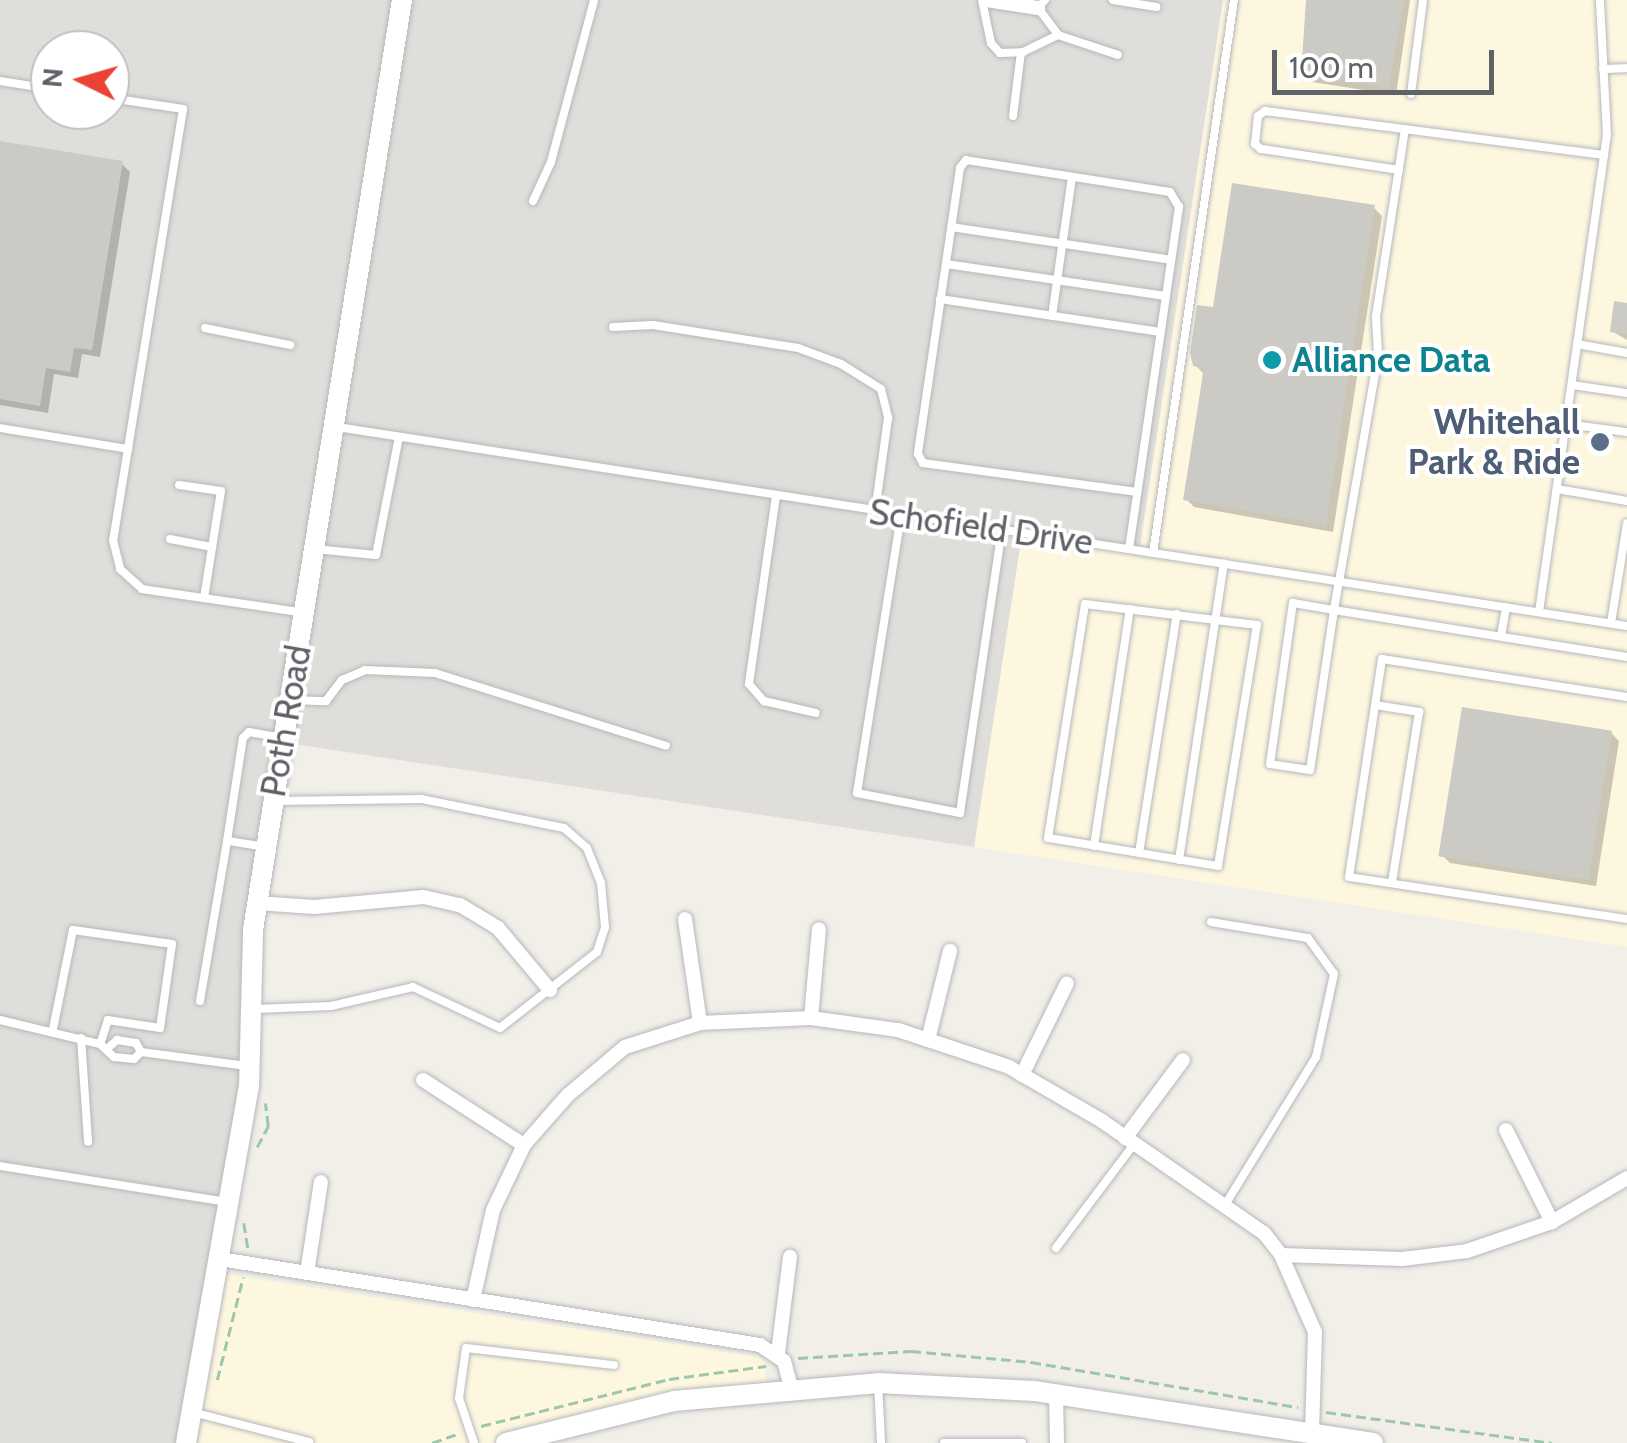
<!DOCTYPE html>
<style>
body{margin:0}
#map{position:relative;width:1627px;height:1443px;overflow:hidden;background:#f1efe8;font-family:Cabin,sans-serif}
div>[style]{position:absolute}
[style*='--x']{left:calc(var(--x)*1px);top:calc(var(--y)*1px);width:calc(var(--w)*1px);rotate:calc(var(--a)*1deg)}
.commercial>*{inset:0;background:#fef7e0}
.industrial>*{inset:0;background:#e0deda}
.shadow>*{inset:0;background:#0003}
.building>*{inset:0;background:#cccac5;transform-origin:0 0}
.path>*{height:2.5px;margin-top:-1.25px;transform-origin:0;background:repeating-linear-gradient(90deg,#9cc7a9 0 10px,transparent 0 15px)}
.roads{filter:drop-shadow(0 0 2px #b5b8bc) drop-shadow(0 0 2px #b5b8bc)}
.lane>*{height:8px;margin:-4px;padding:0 4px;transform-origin:4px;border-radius:4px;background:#fff}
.street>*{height:14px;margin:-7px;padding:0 7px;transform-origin:7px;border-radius:7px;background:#fff}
.secondary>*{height:20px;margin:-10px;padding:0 10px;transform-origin:10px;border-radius:10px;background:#fff}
.dots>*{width:28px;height:28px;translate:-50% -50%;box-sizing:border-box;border:5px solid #fff;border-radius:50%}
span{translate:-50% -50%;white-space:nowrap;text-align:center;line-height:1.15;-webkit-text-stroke:8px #fff;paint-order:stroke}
.culture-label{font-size:35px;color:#0d838f;font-weight:700}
.left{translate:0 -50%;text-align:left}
.service-label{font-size:35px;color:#4e5e75;font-weight:700}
.right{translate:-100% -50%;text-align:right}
.street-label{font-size:35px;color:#5f6368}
.north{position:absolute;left:30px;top:30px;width:100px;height:100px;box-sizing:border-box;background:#fff;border:2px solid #bfc1c3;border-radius:50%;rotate:275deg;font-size:28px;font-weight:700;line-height:40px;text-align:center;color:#5f6368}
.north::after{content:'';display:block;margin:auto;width:35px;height:45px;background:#ea4335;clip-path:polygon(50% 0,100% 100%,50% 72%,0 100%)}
.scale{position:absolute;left:1272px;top:50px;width:222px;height:45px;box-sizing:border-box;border:5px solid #5f6368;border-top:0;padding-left:12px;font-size:30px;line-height:35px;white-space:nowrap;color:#5f6368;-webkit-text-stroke:8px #fff;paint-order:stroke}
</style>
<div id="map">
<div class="commercial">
<div style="clip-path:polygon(1223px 0,1627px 0,1627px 947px,974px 847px,1022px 533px,1140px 551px)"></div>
<div style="clip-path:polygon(219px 1273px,763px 1358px,768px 1389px,506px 1443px,188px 1443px)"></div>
</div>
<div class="industrial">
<div style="clip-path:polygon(evenodd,0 0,1223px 0,1139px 551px,1022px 534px,974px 847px,280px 742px,249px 1049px,188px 1443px,0 1443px,0 0,50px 50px,110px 50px,110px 110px,50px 110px,50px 50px)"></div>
</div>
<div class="shadow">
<div style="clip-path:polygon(1308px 0,1410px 0,1396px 95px,1312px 82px,1304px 74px)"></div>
<div style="clip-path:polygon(0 143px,122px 164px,130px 172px,100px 357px,82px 354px,78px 378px,54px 374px,48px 413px,0 405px)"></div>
<div style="clip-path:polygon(1374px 208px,1382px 216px,1333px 532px,1194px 507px,1186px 499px,1203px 373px,1195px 365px)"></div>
<div style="clip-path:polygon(1627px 306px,1627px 340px,1612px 331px)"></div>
<div style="clip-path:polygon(1611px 733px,1619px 741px,1596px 886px,1450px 863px,1442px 855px)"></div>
</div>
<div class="building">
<div style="clip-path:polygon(1306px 0,1404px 0,1389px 88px,1301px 75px)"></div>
<div style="clip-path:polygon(0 141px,123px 161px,92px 350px,74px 348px,70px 372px,46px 368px,40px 406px,0 399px)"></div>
<div style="clip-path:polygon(1232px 183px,1375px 205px,1326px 525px,1183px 500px,1204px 368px,1193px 366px,1190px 353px,1197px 305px,1213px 307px)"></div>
<div style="clip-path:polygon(1614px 301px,1627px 303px,1627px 334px,1610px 332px)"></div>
<div style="left:1462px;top:707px;width:152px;height:151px;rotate:9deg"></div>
</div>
<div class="path">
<div style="--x:257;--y:1147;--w:24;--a:-62"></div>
<div style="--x:268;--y:1126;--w:23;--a:-97"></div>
<div style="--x:244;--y:1223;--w:26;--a:81"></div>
<div style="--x:798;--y:1358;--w:113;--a:-3.5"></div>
<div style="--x:911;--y:1351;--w:121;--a:5.2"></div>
<div style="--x:1031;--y:1362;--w:271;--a:9.6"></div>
<div style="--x:217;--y:1380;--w:106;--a:-75.8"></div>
<div style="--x:1326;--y:1412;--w:228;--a:7.8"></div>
<div style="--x:481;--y:1426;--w:194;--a:-14"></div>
<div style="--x:669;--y:1379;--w:98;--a:-7.6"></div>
<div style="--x:432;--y:1443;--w:29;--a:-20"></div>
</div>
<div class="roads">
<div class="lane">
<div style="--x:982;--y:0;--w:44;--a:78.2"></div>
<div style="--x:991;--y:43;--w:13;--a:48"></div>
<div style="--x:1000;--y:53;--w:23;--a:-2"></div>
<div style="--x:1023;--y:52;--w:39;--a:-26"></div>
<div style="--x:1045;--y:0;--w:11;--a:131"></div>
<div style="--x:1038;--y:8;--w:34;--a:53"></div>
<div style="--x:1058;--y:35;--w:63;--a:18.4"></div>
<div style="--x:1113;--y:0;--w:44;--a:9.2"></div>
<div style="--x:1603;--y:69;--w:24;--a:-2"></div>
<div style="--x:0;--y:81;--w:51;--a:9.1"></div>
<div style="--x:1411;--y:94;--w:95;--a:-82.7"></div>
<div style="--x:110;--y:98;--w:74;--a:8.6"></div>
<div style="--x:183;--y:109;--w:437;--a:99.2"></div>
<div style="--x:113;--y:540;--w:30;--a:76"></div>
<div style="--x:120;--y:569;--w:30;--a:42"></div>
<div style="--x:142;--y:589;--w:160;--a:8.3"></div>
<div style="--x:1013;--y:116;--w:64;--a:-82.9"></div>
<div style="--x:1405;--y:129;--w:190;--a:98.8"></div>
<div style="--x:1376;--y:317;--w:39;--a:87"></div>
<div style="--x:1378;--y:356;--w:228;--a:99.8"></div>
<div style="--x:1339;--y:581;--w:29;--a:100"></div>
<div style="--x:1334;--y:610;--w:162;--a:98.5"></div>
<div style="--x:1310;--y:770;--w:40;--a:-171.5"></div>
<div style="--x:1270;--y:764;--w:163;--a:-81.9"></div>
<div style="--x:1293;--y:603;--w:42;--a:9.7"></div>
<div style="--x:1334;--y:610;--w:297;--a:9.1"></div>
<div style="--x:1399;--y:170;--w:140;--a:-171.3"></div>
<div style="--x:1261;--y:149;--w:8;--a:-140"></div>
<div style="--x:1255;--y:144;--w:28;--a:-84"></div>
<div style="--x:1258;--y:116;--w:9;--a:-36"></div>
<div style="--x:1265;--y:111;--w:342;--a:7.4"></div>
<div style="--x:533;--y:201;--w:43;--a:-65.2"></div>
<div style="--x:551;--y:162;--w:168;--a:-75.1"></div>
<div style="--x:951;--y:227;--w:222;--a:8.5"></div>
<div style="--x:946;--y:264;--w:222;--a:8.3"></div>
<div style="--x:940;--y:299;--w:223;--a:8.5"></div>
<div style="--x:1052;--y:316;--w:140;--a:-81.8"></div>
<div style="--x:613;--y:327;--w:40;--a:-2.9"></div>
<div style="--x:653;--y:325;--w:147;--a:9"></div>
<div style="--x:798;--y:348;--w:46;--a:20.4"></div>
<div style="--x:841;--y:364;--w:47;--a:32"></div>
<div style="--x:881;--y:389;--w:30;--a:76"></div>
<div style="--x:888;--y:418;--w:95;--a:97.9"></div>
<div style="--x:205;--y:328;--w:87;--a:11.3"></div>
<div style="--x:1577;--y:344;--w:51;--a:10.2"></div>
<div style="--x:1572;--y:385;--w:56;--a:8.3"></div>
<div style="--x:1566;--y:424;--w:62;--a:7.5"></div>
<div style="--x:337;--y:427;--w:1305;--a:8.77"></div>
<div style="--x:0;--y:428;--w:130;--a:9.3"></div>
<div style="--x:179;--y:485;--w:42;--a:8.1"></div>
<div style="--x:221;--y:491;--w:108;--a:99"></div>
<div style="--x:1557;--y:489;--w:71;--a:9.7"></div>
<div style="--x:776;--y:496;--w:190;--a:98.2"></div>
<div style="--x:749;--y:684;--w:23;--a:49"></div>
<div style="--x:764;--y:701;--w:53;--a:13"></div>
<div style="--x:901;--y:515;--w:281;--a:99"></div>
<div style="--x:857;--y:793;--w:105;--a:11"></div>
<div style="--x:960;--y:813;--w:286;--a:-81.6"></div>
<div style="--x:170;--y:539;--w:43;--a:10.8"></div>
<div style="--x:315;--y:549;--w:61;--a:5.6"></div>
<div style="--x:376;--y:555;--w:120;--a:-79"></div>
<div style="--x:1129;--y:549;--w:103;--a:-81.6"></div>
<div style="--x:1144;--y:447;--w:243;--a:-81.7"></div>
<div style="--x:1179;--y:207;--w:17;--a:-121"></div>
<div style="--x:1170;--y:192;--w:206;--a:-171.1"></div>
<div style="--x:966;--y:160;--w:10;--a:127"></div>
<div style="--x:960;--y:168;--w:289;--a:98.4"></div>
<div style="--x:918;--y:454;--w:10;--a:61"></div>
<div style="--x:923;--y:463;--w:216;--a:7.7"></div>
<div style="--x:1153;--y:553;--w:559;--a:-81.67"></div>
<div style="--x:1085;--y:604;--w:173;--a:7"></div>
<div style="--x:1257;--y:625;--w:244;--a:99.2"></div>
<div style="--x:1218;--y:866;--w:172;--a:-170.6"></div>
<div style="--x:1048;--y:838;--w:237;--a:-81"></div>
<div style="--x:1539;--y:612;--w:482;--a:-81.9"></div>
<div style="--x:1607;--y:135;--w:135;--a:-93"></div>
<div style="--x:1611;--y:623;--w:101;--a:-80.9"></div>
<div style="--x:1501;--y:636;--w:29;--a:-80"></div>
<div style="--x:1627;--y:697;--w:248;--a:-171.2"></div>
<div style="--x:1382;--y:659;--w:220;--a:98.6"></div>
<div style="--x:1349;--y:877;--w:281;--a:8.6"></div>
<div style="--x:290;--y:700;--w:36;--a:2"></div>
<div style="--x:326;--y:701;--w:26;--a:-53"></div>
<div style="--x:342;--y:680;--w:25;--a:-23"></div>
<div style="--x:365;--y:670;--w:70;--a:2.5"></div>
<div style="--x:435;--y:673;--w:242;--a:17.5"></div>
<div style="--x:1375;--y:705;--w:45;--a:9"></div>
<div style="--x:1419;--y:712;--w:173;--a:99"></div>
<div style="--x:1094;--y:846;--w:240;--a:-81.4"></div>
<div style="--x:266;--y:847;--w:39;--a:-171"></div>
<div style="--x:227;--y:841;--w:104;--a:-81.2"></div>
<div style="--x:243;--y:738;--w:8;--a:-45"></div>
<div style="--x:249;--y:732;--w:34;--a:10"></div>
<div style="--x:1139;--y:853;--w:242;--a:-81"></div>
<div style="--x:1179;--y:860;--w:300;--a:-81.4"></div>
<div style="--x:1211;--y:922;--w:98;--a:9.4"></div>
<div style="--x:1308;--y:938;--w:44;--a:54.2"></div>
<div style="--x:1334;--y:974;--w:85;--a:102.2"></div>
<div style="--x:1316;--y:1057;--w:177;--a:121.6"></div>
<div style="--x:200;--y:1001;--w:162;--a:-80.4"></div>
<div style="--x:255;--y:1009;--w:76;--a:-2.3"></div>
<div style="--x:331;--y:1006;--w:84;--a:-13"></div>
<div style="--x:413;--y:987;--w:96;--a:25.2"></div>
<div style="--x:500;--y:1028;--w:123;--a:-38.1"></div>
<div style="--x:597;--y:952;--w:26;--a:-72"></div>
<div style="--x:605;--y:927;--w:44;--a:-95.2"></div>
<div style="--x:601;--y:883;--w:38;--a:-112"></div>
<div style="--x:587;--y:848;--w:30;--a:-139"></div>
<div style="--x:564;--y:828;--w:146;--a:-168.5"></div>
<div style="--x:421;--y:799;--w:148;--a:179.2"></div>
<div style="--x:0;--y:1020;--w:103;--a:13.5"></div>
<div style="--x:100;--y:1044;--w:19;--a:43"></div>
<div style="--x:114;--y:1057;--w:20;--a:6"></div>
<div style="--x:134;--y:1059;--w:10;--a:-45"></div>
<div style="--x:53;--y:1029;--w:101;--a:-78.6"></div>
<div style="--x:73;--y:930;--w:100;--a:8"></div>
<div style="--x:172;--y:944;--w:85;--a:98.1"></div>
<div style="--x:160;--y:1028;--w:53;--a:-171.3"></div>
<div style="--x:108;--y:1020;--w:25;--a:108"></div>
<div style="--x:81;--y:1038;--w:104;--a:86.1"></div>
<div style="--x:109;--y:1047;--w:11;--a:-41"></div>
<div style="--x:117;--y:1040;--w:19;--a:9"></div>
<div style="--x:136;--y:1043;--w:10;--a:61"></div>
<div style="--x:141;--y:1052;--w:107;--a:7.5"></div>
<div style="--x:0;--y:1166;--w:231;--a:9"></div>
<div style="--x:1056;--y:1248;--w:130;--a:-53.1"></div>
<div style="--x:878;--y:1383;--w:60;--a:87.1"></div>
<div style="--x:196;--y:1413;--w:117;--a:14.4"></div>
<div style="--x:474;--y:1443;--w:47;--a:-108.4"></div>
<div style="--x:459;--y:1398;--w:50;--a:-82"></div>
<div style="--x:466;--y:1348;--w:149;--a:6.6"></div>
<div style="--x:944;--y:1443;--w:78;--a:0"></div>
</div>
<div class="street">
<div style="--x:987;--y:0;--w:52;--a:8.9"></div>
<div style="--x:257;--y:903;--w:57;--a:4"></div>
<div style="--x:314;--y:907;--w:110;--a:-5.2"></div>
<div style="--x:424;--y:897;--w:37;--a:13"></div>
<div style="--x:460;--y:905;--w:44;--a:31.2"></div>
<div style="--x:498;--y:928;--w:81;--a:50"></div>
<div style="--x:685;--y:919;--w:105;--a:81.8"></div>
<div style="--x:811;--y:1018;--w:89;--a:-84.9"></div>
<div style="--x:928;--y:1040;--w:92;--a:-76.1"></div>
<div style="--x:1022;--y:1075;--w:102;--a:-63.9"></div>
<div style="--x:423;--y:1080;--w:120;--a:32.8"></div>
<div style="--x:1506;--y:1130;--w:103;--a:63.4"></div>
<div style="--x:1125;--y:1138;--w:97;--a:-53.4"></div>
<div style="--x:1281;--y:1255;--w:84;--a:66.2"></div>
<div style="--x:1315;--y:1332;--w:102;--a:91.7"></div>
<div style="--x:220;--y:1259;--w:547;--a:9.05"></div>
<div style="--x:760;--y:1345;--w:29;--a:34"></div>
<div style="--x:784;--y:1361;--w:27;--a:75"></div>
<div style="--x:307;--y:1273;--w:92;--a:-81.3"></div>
<div style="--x:473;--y:1300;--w:92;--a:-77.5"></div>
<div style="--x:493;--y:1210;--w:72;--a:-64.5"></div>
<div style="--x:524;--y:1145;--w:67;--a:-48.7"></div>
<div style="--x:568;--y:1095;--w:75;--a:-40.1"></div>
<div style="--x:625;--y:1047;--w:79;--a:-17.7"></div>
<div style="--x:700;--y:1023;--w:111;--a:-2.6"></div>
<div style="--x:811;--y:1018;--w:88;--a:7.9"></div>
<div style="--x:898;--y:1030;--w:117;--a:18.4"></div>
<div style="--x:1009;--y:1067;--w:108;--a:30.1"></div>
<div style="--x:1102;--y:1121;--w:197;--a:34.7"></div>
<div style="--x:1264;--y:1233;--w:28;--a:52"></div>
<div style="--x:1281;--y:1255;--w:121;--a:1.9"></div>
<div style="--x:1402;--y:1259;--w:65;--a:-7"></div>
<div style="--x:1467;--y:1251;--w:90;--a:-18.8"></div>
<div style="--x:1552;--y:1222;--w:87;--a:-30.4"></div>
<div style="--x:778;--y:1353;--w:97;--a:-82.9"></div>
<div style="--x:1056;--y:1394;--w:49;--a:88.8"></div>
</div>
<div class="secondary">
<div style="--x:186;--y:1443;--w:362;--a:-80"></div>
<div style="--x:249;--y:1087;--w:157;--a:-88.5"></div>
<div style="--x:253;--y:930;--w:942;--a:-80.9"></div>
<div style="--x:506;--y:1443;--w:173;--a:-14"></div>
<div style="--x:674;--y:1401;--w:205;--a:-5"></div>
<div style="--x:878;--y:1383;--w:156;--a:2.9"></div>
<div style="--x:1034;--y:1391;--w:343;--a:8.7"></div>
</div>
</div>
<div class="dots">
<div style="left:1272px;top:360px;background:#0f9aa8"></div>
<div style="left:1600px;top:442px;background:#5c6f8a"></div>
</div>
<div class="culture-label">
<span class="left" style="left:1292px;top:360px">Alliance Data</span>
</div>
<div class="service-label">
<span class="right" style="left:1580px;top:442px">Whitehall<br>Park &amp; Ride</span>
</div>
<div class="street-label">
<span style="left:981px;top:527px;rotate:8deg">Schofield Drive</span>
<span style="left:286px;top:721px;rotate:-80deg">Poth Road</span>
</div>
<div class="north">N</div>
<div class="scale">100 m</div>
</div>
